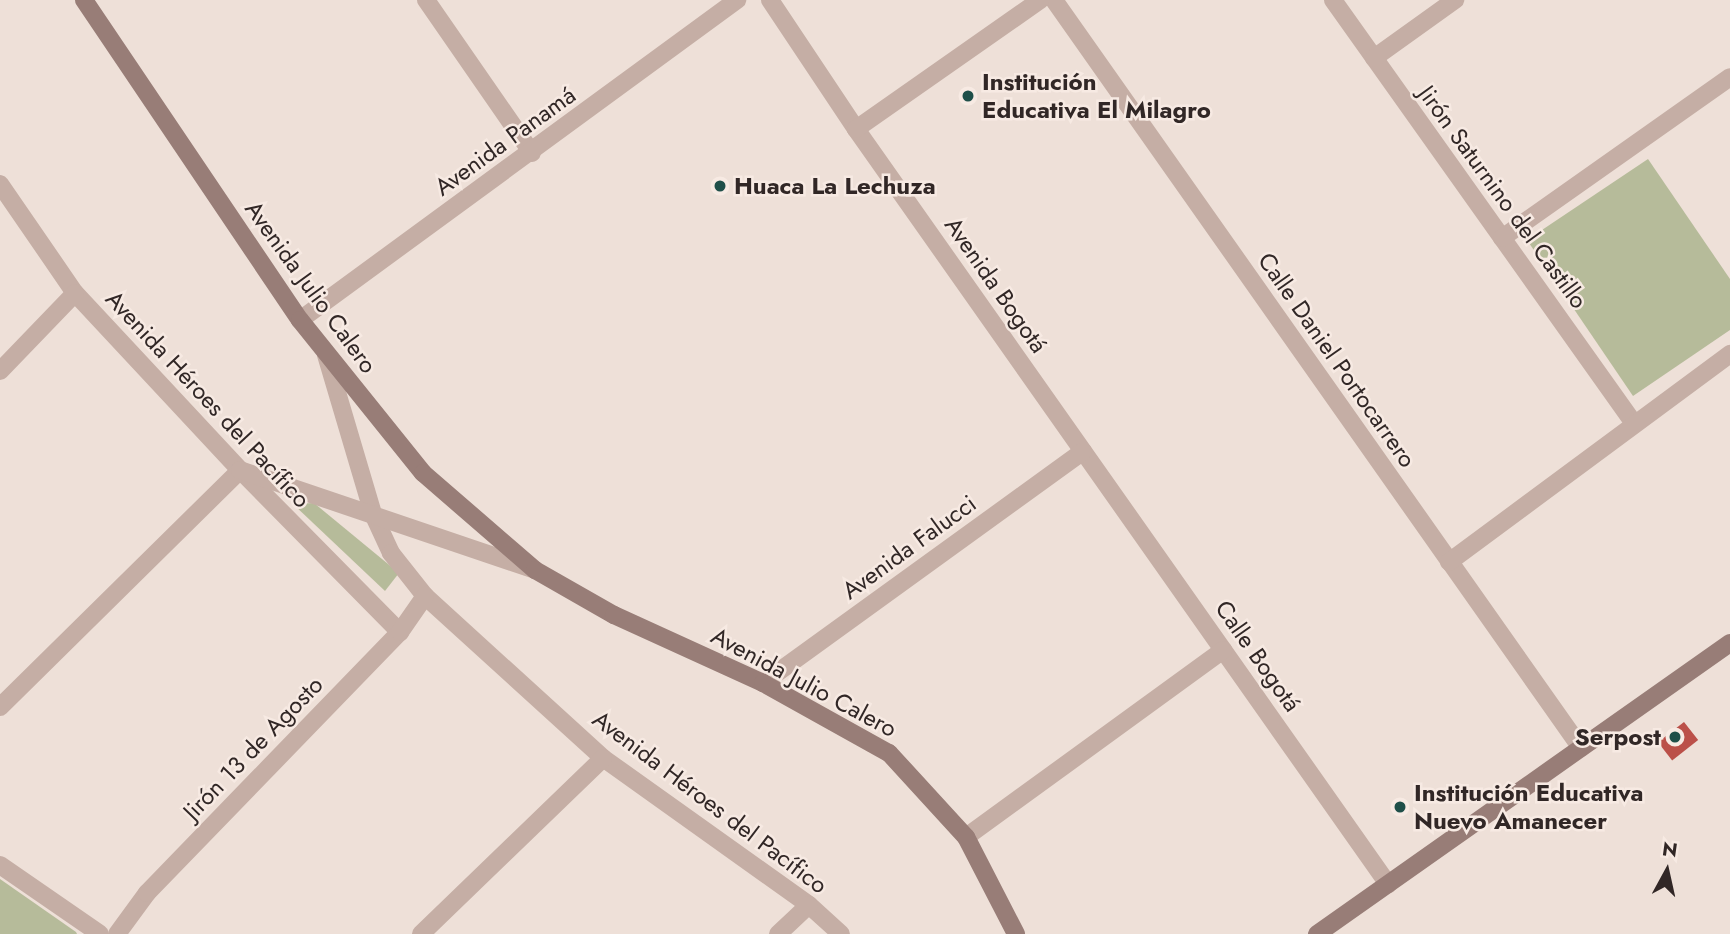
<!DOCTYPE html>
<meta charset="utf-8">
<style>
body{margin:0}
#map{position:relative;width:1730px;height:934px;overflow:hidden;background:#eee0d8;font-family:Jost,sans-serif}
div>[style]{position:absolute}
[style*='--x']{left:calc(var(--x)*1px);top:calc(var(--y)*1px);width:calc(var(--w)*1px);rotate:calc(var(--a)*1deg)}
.green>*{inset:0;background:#b6bb9a}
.building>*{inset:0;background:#bb5049;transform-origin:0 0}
.street>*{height:18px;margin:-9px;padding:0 9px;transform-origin:9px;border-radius:9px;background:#c5aea5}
.secondary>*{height:18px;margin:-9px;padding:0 9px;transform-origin:9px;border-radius:9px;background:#987d77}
.dots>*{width:19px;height:19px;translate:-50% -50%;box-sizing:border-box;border:4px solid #f7eae3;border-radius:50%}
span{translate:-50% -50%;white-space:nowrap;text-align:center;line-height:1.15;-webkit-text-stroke:5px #f7eae3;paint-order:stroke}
.poi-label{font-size:24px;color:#312726;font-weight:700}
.left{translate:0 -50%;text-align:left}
.right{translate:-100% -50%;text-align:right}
.street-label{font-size:24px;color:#312726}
.north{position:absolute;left:1632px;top:836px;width:70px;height:70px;-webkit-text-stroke:5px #f7eae3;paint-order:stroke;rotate:8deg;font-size:19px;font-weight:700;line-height:28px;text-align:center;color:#312726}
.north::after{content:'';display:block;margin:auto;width:24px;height:32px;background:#312726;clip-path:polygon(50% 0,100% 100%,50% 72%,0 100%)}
</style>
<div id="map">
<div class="green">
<div style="clip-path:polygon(1648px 159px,1730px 279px,1730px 330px,1633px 396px,1527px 240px)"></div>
<div style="clip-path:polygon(314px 503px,399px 573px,385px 591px,293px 504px)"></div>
<div style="clip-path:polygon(0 879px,76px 932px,77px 934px,0 934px)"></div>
</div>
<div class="building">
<div style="left:1684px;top:722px;width:23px;height:33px;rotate:52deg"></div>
</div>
<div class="street">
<div style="--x:426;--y:0;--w:186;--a:55.3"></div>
<div style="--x:770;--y:0;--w:155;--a:56.3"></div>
<div style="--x:856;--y:129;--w:924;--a:54.83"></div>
<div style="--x:1054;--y:0;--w:915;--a:54.83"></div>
<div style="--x:1333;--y:0;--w:518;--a:54.59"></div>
<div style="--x:1374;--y:58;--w:100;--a:-35.6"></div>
<div style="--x:856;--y:129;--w:225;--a:-35"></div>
<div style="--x:0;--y:184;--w:132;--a:55.5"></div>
<div style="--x:75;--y:293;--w:242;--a:47"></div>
<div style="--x:240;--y:470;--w:228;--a:45.4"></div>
<div style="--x:1502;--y:238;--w:279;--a:-35.2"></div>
<div style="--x:300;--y:320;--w:542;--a:-36.21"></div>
<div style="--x:326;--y:355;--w:166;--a:73.5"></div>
<div style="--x:373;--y:514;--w:43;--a:65.2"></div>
<div style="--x:391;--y:553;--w:55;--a:51.7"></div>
<div style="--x:425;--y:596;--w:241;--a:42.3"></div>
<div style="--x:603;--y:758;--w:253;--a:35.5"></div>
<div style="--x:809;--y:905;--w:43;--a:42.2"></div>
<div style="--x:0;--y:371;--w:108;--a:-46.1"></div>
<div style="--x:1449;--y:562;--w:350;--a:-36.5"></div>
<div style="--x:763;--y:683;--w:395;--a:-35.9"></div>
<div style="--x:0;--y:707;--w:337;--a:-44.6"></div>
<div style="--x:240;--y:470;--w:311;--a:18.7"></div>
<div style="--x:966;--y:837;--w:318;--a:-36"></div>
<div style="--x:0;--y:865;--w:121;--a:34.6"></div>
<div style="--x:117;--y:934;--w:51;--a:-53.8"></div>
<div style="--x:147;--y:893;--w:363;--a:-45.9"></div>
<div style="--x:400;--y:632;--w:44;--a:-55.2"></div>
<div style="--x:421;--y:934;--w:253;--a:-44"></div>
<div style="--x:778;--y:934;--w:42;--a:-43.1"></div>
</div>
<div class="secondary">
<div style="--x:84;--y:0;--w:386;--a:56"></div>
<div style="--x:300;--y:320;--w:196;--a:51.2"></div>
<div style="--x:423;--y:473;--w:148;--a:40.9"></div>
<div style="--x:535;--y:570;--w:91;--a:29.7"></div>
<div style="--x:614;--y:615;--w:164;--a:24.5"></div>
<div style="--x:763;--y:683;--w:144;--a:29.1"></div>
<div style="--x:889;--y:753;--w:114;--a:47.5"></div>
<div style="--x:966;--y:837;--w:109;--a:62.7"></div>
<div style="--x:1317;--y:934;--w:505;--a:-35.17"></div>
</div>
<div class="dots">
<div style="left:968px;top:96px;background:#1f4f49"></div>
<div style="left:720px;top:186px;background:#1f4f49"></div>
<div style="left:1675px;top:737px;background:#1f4f49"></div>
<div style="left:1400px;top:807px;background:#1f4f49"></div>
</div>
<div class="poi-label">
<span class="left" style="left:982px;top:96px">Institución<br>Educativa El Milagro</span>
<span class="left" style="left:734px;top:186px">Huaca La Lechuza</span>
<span class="right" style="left:1661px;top:737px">Serpost</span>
<span class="left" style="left:1414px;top:807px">Institución Educativa<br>Nuevo Amanecer</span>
</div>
<div class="street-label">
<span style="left:505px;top:141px;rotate:-36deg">Avenida Panamá</span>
<span style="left:1503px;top:197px;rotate:54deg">Jirón Saturnino del Castillo</span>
<span style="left:996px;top:285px;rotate:55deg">Avenida Bogotá</span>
<span style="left:311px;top:287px;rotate:54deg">Avenida Julio Calero</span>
<span style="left:1337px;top:360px;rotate:55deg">Calle Daniel Portocarrero</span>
<span style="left:208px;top:399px;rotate:47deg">Avenida Héroes del Pacífico</span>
<span style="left:909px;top:547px;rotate:-36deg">Avenida Falucci</span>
<span style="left:1258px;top:656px;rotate:55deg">Calle Bogotá</span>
<span style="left:804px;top:682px;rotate:28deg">Avenida Julio Calero</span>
<span style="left:253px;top:748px;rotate:-46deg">Jirón 13 de Agosto</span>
<span style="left:710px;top:802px;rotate:37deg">Avenida Héroes del Pacífico</span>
</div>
<div class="north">N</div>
</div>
